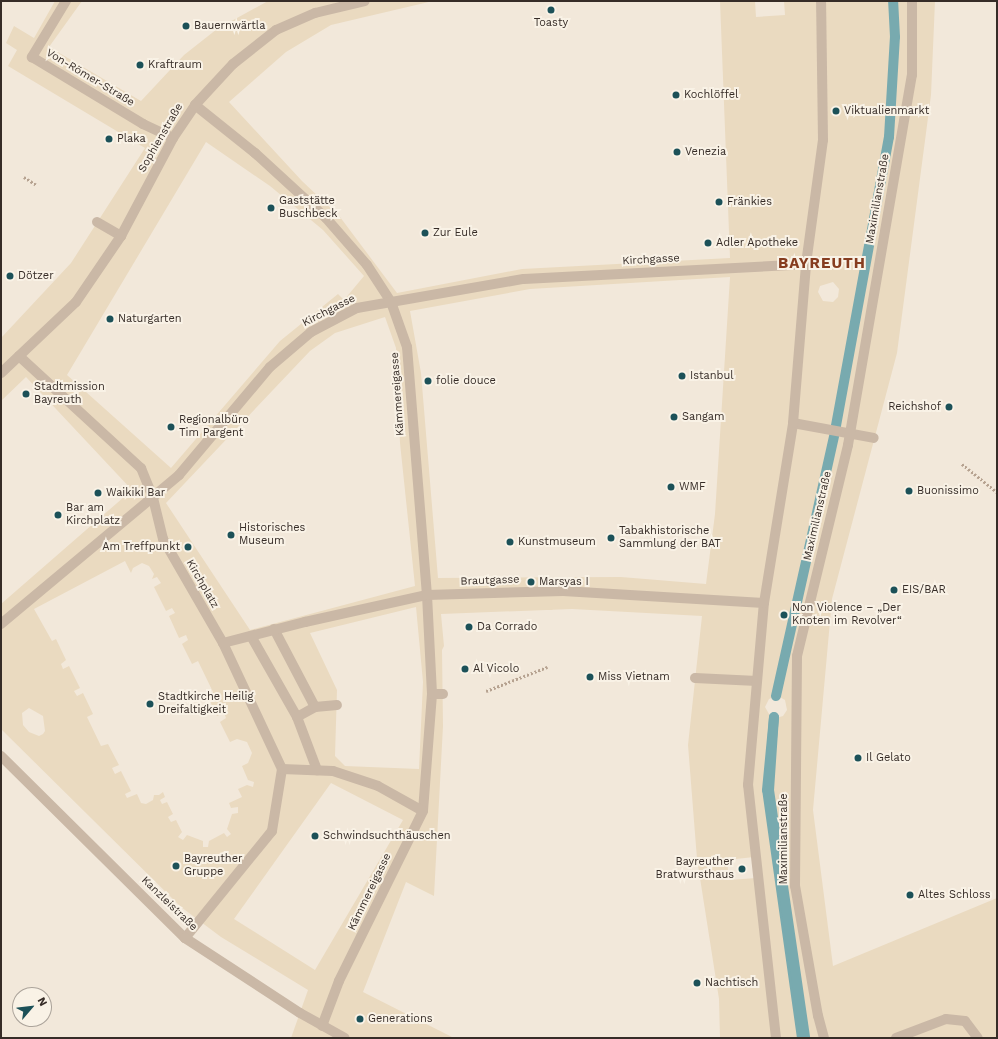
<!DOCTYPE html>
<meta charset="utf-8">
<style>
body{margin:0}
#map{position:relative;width:998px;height:1039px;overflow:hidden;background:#f2e8da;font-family:"Work Sans",sans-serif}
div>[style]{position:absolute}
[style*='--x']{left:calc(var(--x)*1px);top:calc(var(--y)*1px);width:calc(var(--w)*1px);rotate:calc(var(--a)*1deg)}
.plaza>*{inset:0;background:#eadac0}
.stream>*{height:10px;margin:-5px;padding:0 5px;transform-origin:5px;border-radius:5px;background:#78aaaf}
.path>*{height:2.5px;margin-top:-1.25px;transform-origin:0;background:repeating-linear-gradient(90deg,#b6a290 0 2px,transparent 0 4px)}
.minor>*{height:10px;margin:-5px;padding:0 5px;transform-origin:5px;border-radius:5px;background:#cab8a6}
.dots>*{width:11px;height:11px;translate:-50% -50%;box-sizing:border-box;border:2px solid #f9f2e6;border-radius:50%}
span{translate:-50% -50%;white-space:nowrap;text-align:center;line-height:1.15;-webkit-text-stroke:4px #f9f2e6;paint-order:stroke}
.poi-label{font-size:11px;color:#362c27}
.left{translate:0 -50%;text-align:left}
.right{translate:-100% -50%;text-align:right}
.street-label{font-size:11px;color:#362c27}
.district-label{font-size:15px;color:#863c1f;font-weight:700;letter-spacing:1px}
.frame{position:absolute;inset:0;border:2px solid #362c27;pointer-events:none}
.north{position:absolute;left:12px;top:987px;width:40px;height:40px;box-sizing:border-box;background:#f9f2e6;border:1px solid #aba39a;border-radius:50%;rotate:62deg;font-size:11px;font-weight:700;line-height:16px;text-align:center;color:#362c27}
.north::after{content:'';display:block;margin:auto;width:14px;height:18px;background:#1c5158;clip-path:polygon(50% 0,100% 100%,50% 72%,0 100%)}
</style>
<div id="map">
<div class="plaza">
<div style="clip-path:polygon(evenodd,55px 1px,82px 1px,49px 47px,141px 101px,184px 55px,217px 29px,268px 1px,433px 1px,331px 25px,286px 52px,229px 102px,302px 181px,340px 217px,397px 293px,522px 269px,730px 258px,720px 1px,755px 1px,756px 17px,785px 15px,784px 1px,891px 1px,893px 37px,887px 137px,857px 307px,833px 431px,791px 609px,776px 696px,769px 699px,765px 707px,769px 714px,774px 717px,767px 790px,802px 1038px,720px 1038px,719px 999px,697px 859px,688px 745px,702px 616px,572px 609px,441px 614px,444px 646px,442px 650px,443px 726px,434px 896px,406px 882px,363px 992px,454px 1038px,291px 1038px,308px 990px,221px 937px,181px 907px,1px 729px,1px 604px,132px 490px,26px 377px,1px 401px,1px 338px,71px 263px,145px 148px,8px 66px,17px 50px,6px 43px,14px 26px,34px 38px,55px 1px,206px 142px,270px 186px,323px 230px,364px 276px,344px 300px,338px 294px,280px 341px,171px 468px,67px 375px,206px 142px,55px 1px,730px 277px,715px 514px,706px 584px,621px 577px,438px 578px,421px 373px,410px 311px,530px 289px,730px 277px,55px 1px,833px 282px,839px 289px,838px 297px,833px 302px,823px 301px,818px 292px,820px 286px,833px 282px,55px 1px,385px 317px,396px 348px,400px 443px,415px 586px,250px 630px,166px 503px,310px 351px,335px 333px,385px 317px,55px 1px,125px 561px,131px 573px,133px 568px,142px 563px,149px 566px,154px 574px,152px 579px,157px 577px,161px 583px,154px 587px,166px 611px,172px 608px,175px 613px,169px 616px,179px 638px,186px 635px,188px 640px,182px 644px,192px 664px,198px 661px,213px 692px,207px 695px,217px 716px,224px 713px,226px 718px,220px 722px,230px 742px,237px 739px,247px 742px,252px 753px,248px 763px,242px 766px,248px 780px,254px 782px,253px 787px,247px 785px,238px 789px,242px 797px,229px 803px,231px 808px,238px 807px,238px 813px,232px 814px,227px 829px,231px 834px,227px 837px,224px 833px,209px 841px,208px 847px,203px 847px,203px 841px,187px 835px,183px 840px,178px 837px,182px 832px,176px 820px,171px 822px,168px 817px,173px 814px,167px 802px,162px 804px,160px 800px,165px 797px,163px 792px,159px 795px,154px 795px,153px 800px,146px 804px,141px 803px,137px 794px,127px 798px,125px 794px,131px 791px,121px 771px,115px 774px,112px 768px,119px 765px,108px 744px,101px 746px,87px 717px,93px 714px,83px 693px,77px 696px,74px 691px,80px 688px,69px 666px,63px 669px,61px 664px,66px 660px,56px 639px,52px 641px,34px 609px,125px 561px,55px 1px,416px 607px,423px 682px,419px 769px,345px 766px,335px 756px,337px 690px,310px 633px,416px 607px,55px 1px,29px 708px,43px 716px,45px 731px,43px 734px,39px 736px,29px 732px,23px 725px,22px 713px,29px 708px,55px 1px,331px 783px,403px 820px,315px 970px,234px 919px,331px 783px,55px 1px,754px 857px,756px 878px,729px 880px,727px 860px,754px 857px)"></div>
<div style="clip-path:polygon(893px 1px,935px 1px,931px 95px,897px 353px,832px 599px,813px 810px,833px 966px,997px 898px,997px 1038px,805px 1038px,769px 790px,776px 718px,783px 716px,787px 710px,785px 700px,778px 696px,793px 609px,835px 431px,889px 137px,895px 37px)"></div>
</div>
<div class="stream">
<div style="--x:776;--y:696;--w:271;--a:-77.4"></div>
<div style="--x:835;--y:431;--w:299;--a:-79.6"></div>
<div style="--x:889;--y:137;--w:100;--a:-86.6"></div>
<div style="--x:895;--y:37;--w:36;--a:-93"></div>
<div style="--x:802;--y:1038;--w:250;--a:-98"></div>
<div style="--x:767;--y:790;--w:73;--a:-84.5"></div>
<div style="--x:774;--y:717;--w:73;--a:93.9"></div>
<div style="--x:769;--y:790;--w:251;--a:81.7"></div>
</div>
<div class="path">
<div style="--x:24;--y:177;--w:15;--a:32"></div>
<div style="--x:962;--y:464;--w:45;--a:38.7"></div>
<div style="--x:486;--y:691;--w:66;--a:-21.5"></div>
</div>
<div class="minor">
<div style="--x:66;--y:1;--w:66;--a:121.3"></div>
<div style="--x:32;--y:57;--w:130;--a:31.1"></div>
<div style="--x:143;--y:124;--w:33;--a:25"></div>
<div style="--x:195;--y:105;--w:77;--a:38.7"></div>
<div style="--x:255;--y:153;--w:96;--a:42.5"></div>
<div style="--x:326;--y:218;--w:62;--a:48.9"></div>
<div style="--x:367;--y:265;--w:44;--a:57"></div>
<div style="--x:391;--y:302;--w:48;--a:70.4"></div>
<div style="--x:407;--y:347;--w:249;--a:85.4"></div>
<div style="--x:427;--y:595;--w:99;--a:87.1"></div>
<div style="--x:432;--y:694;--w:117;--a:94.4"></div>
<div style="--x:423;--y:811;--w:190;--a:116.3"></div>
<div style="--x:339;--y:981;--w:48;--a:110.7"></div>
<div style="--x:97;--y:222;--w:28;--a:30"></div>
<div style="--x:19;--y:356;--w:166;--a:42.6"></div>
<div style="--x:141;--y:468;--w:32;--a:68"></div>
<div style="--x:153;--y:498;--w:42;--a:76.3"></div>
<div style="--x:163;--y:539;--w:120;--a:60"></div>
<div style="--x:223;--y:643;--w:139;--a:64.9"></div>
<div style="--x:282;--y:769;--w:63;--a:99.2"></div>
<div style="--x:272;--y:831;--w:138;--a:129.1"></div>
<div style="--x:1;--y:373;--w:103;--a:-43.4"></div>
<div style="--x:76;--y:302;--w:80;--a:-55.7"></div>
<div style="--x:121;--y:236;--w:111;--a:-62"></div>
<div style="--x:173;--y:138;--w:40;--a:-56"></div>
<div style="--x:195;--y:105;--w:56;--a:-47.2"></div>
<div style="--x:233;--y:64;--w:55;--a:-38.3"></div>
<div style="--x:276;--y:30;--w:43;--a:-23.6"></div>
<div style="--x:315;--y:13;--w:51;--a:-13.5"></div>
<div style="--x:793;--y:423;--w:82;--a:10.5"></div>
<div style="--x:1;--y:624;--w:232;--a:-39.9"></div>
<div style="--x:179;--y:475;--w:141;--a:-49.9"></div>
<div style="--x:270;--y:367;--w:54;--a:-40.5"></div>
<div style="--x:311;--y:332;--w:52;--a:-27.6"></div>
<div style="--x:357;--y:308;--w:169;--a:-9.9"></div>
<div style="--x:524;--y:279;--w:282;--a:-3"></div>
<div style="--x:274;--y:629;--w:88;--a:62.3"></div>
<div style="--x:251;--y:636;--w:93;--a:60.4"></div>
<div style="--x:297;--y:717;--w:57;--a:69.3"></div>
<div style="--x:223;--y:643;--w:85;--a:-14.4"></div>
<div style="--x:305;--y:622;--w:125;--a:-12.5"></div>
<div style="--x:427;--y:595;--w:136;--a:-1.7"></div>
<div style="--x:563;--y:591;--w:201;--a:3.4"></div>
<div style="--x:695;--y:678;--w:62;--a:2.8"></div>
<div style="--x:432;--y:694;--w:11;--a:0"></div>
<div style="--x:297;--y:717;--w:21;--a:-29"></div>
<div style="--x:315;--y:707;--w:22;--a:-5"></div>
<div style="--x:1;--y:756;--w:259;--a:44.7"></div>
<div style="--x:185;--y:938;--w:137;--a:33.1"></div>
<div style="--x:300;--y:1013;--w:51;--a:29.1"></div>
<div style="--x:282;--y:769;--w:51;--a:2.2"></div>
<div style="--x:333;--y:771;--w:47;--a:18.4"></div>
<div style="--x:378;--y:786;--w:51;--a:29.1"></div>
<div style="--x:776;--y:1038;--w:255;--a:-96.3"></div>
<div style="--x:748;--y:785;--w:183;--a:-85"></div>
<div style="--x:764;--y:603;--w:182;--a:-80.8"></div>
<div style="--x:793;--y:423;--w:160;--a:-85.3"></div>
<div style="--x:806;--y:264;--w:125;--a:-82.2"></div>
<div style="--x:823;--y:140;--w:139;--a:-90.8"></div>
<div style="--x:824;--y:1038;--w:23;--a:-105"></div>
<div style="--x:818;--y:1016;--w:132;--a:-100"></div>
<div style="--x:795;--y:886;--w:230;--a:-89.5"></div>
<div style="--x:797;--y:656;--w:217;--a:-76.4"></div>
<div style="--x:848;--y:445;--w:375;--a:-80.2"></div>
<div style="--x:912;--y:75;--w:74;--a:-90"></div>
<div style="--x:896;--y:1038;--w:53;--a:-20.8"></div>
<div style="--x:946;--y:1019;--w:19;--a:6"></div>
<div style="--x:965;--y:1021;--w:21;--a:53"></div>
</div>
<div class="dots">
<div style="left:551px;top:10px;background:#1c5158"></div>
<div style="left:186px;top:26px;background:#1c5158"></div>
<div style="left:140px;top:65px;background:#1c5158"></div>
<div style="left:676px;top:95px;background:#1c5158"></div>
<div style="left:836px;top:111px;background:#1c5158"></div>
<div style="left:109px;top:139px;background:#1c5158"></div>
<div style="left:677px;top:152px;background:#1c5158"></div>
<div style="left:719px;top:202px;background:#1c5158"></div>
<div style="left:271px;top:208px;background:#1c5158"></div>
<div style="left:425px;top:233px;background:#1c5158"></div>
<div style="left:708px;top:243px;background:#1c5158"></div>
<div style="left:10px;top:276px;background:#1c5158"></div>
<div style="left:110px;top:319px;background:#1c5158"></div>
<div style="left:682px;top:376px;background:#1c5158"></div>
<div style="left:428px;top:381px;background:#1c5158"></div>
<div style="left:26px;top:394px;background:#1c5158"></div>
<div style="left:949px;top:407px;background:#1c5158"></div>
<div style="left:674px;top:417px;background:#1c5158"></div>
<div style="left:171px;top:427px;background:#1c5158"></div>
<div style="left:671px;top:487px;background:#1c5158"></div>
<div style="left:909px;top:491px;background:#1c5158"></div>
<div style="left:98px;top:493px;background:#1c5158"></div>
<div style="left:58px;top:515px;background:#1c5158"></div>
<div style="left:231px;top:535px;background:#1c5158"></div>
<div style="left:611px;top:538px;background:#1c5158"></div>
<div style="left:510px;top:542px;background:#1c5158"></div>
<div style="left:188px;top:547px;background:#1c5158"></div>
<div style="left:531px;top:582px;background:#1c5158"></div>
<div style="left:894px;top:590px;background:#1c5158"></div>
<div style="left:784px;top:615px;background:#1c5158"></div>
<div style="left:469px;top:627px;background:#1c5158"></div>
<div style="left:465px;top:669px;background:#1c5158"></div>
<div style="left:590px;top:677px;background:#1c5158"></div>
<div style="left:150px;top:704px;background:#1c5158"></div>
<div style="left:858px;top:758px;background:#1c5158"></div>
<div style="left:315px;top:836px;background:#1c5158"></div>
<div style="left:176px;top:866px;background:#1c5158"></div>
<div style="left:742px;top:869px;background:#1c5158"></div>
<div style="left:910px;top:895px;background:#1c5158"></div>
<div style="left:697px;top:983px;background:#1c5158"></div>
<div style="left:360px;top:1019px;background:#1c5158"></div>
</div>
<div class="poi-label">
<span style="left:551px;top:23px">Toasty</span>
<span class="left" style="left:194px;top:26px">Bauernwärtla</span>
<span class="left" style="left:148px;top:65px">Kraftraum</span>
<span class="left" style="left:684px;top:95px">Kochlöffel</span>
<span class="left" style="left:844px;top:111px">Viktualienmarkt</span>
<span class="left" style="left:117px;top:139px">Plaka</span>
<span class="left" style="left:685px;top:152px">Venezia</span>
<span class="left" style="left:279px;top:208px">Gaststätte<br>Buschbeck</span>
<span class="left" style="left:727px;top:202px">Fränkies</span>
<span class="left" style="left:433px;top:233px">Zur Eule</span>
<span class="left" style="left:716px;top:243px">Adler Apotheke</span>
<span class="left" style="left:18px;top:276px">Dötzer</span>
<span class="left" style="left:118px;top:319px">Naturgarten</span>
<span class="left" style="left:690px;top:376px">Istanbul</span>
<span class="left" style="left:436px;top:381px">folie douce</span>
<span class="left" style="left:34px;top:394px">Stadtmission<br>Bayreuth</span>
<span class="right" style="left:941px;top:407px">Reichshof</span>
<span class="left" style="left:682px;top:417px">Sangam</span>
<span class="left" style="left:179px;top:427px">Regionalbüro<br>Tim Pargent</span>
<span class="left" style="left:679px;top:487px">WMF</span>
<span class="left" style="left:917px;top:491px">Buonissimo</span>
<span class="left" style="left:106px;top:493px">Waikiki Bar</span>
<span class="left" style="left:66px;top:515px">Bar am<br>Kirchplatz</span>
<span class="left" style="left:239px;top:535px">Historisches<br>Museum</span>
<span class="left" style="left:619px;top:538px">Tabakhistorische<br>Sammlung der BAT</span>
<span class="left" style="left:518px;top:542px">Kunstmuseum</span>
<span class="right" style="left:180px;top:547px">Am Treffpunkt</span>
<span class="left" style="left:539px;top:582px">Marsyas I</span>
<span class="left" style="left:902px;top:590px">EIS/BAR</span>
<span class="left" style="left:792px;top:615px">Non Violence – „Der<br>Knoten im Revolver“</span>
<span class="left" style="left:477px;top:627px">Da Corrado</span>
<span class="left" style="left:473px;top:669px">Al Vicolo</span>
<span class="left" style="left:598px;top:677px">Miss Vietnam</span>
<span class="left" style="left:158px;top:704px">Stadtkirche Heilig<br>Dreifaltigkeit</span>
<span class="left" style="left:866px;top:758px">Il Gelato</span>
<span class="left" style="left:323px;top:836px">Schwindsuchthäuschen</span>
<span class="left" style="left:184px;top:866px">Bayreuther<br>Gruppe</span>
<span class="right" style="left:734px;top:869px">Bayreuther<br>Bratwursthaus</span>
<span class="left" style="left:918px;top:895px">Altes Schloss</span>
<span class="left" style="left:705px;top:983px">Nachtisch</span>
<span class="left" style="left:368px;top:1019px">Generations</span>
</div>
<div class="street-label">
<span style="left:90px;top:78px;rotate:31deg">Von-Römer-Straße</span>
<span style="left:161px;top:138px;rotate:-60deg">Sophienstraße</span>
<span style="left:878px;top:199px;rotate:-80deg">Maximilianstraße</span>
<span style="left:651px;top:260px;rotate:-3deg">Kirchgasse</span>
<span style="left:329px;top:311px;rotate:-27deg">Kirchgasse</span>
<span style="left:398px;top:394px;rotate:-94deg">Kämmereigasse</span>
<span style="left:818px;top:516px;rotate:-77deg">Maximilianstraße</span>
<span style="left:490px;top:581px;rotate:-2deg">Brautgasse</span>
<span style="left:202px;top:584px;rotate:60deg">Kirchplatz</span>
<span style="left:784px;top:839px;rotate:-90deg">Maximilianstraße</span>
<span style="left:370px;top:892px;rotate:-64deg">Kämmereigasse</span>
<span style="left:169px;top:904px;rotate:44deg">Kanzleistraße</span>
</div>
<div class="district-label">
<span style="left:822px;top:264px">BAYREUTH</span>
</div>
<div class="frame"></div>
<div class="north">N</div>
</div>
